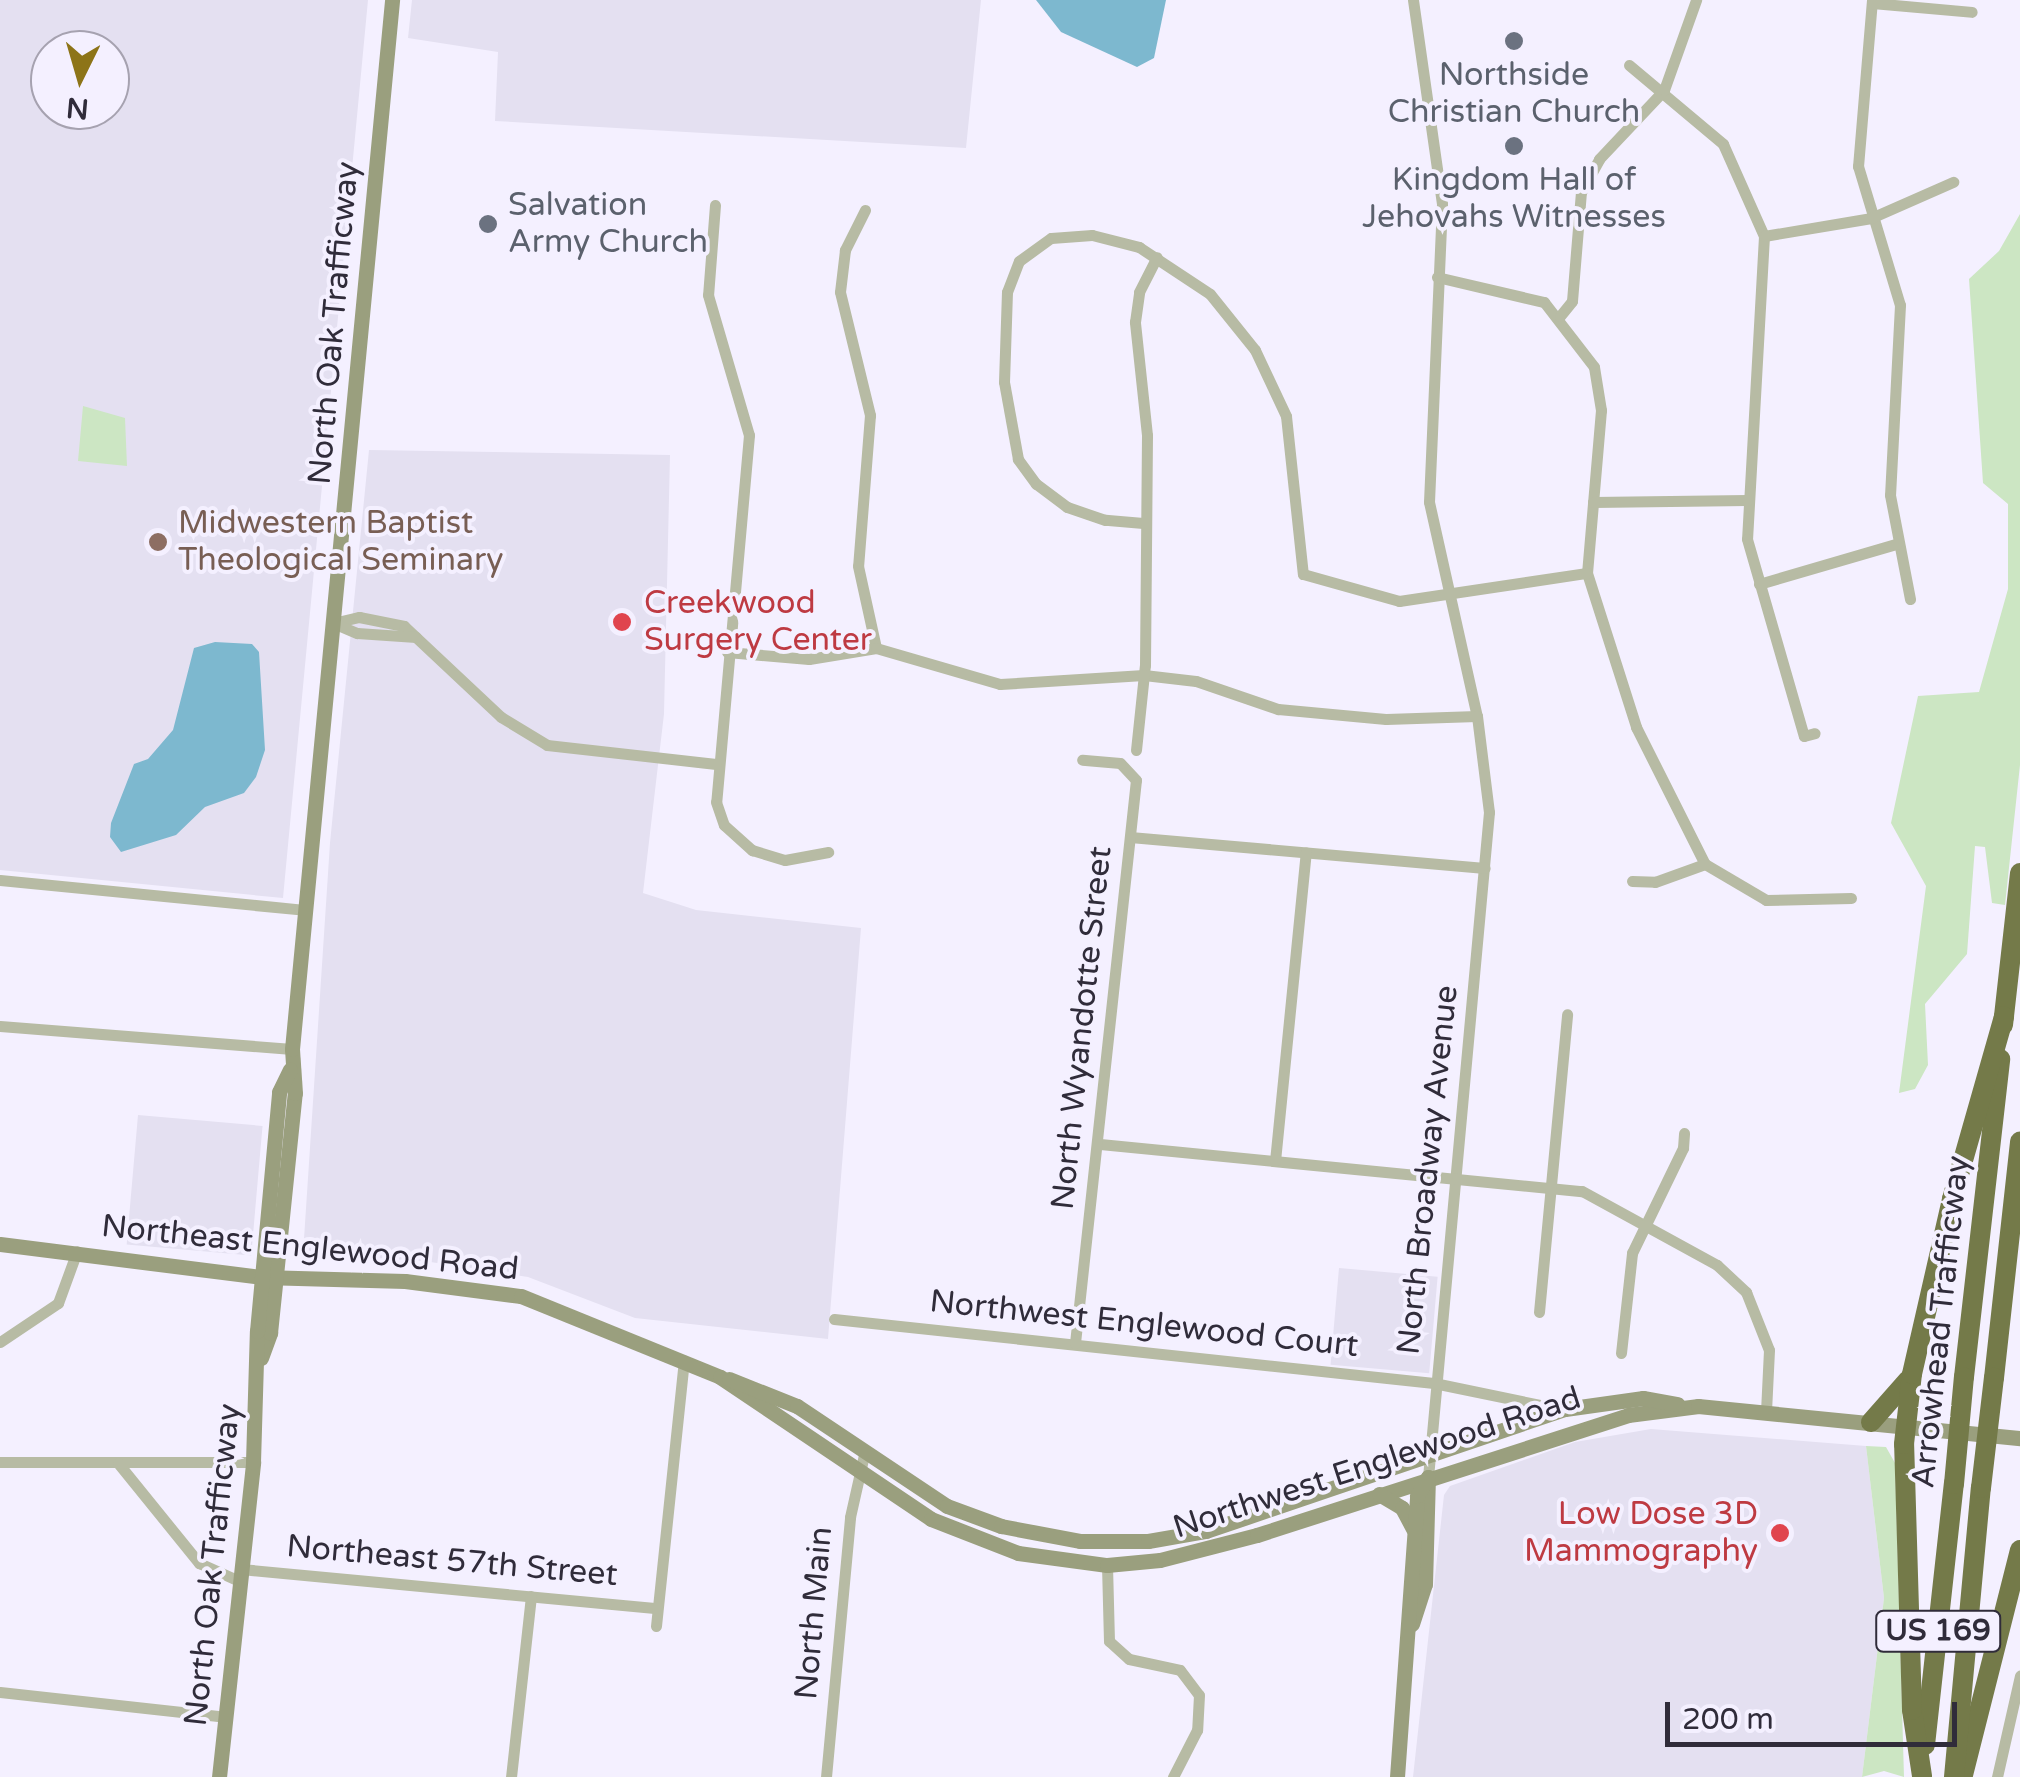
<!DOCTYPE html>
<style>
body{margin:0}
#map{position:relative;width:2020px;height:1777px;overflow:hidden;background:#f4f0ff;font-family:"Varela Round",sans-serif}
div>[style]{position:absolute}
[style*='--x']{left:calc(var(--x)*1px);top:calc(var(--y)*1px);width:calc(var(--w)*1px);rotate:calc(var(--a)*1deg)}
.built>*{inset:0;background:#e4e0f1;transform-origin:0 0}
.green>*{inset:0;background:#cce6c3}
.water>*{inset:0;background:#7db8cf}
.street>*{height:11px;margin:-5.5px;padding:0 5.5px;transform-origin:5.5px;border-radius:5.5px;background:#b7bba4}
.secondary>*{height:15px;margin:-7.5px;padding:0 7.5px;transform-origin:7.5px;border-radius:7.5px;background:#9a9f7e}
.highway>*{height:20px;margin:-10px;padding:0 10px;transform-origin:10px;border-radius:10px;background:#747a49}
.highway-bridge>*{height:20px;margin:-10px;padding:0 10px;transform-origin:10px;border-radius:10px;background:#747a49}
.dots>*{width:28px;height:28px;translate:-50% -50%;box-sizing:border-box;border:5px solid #f4f0ff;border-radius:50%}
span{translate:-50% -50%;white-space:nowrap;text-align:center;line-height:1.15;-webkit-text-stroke:8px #f4f0ff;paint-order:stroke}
.shield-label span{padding:2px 8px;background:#f4f0ff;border:2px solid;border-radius:8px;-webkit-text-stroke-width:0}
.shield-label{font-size:30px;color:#302c3a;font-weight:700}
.worship-label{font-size:32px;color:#5b616d}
.left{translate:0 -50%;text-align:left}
.street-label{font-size:32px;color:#302c3a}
.education-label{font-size:32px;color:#785e54}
.health-label{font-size:32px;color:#be3a42}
.right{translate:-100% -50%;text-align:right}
.north{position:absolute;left:30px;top:30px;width:100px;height:100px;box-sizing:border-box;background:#f4f0ff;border:2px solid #a6a2b0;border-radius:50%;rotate:185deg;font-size:28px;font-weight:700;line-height:40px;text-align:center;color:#302c3a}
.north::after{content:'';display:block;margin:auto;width:35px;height:45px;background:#8d7418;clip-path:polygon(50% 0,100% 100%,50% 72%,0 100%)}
.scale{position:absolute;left:1665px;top:1702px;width:292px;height:45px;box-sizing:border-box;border:5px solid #302c3a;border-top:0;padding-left:12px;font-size:30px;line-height:35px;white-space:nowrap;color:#302c3a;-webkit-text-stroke:8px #f4f0ff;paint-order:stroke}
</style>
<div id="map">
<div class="built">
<div style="clip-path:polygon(evenodd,0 0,368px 0,283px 898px,0 870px,0 0,50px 50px,110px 50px,110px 110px,50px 110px,50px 50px)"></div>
<div style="clip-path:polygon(412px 0,981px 0,966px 148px,495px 121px,498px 52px,408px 38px)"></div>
<div style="clip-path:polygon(369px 450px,670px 455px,664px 714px,643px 893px,696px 910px,861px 928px,828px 1339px,635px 1318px,528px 1277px,424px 1261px,303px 1254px,330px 843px)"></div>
<div style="left:138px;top:1115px;width:125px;height:130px;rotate:5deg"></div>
<div style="left:1339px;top:1268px;width:99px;height:97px;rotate:5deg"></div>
<div style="clip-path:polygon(1651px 1429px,1866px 1446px,1884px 1598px,1862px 1777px,1413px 1777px,1444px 1495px,1450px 1486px,1575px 1442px)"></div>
</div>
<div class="green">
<div style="clip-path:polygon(2020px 214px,2020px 765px,2005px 905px,1992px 903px,1985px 847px,1975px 846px,1967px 954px,1925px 1004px,1928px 1065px,1915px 1089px,1899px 1093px,1926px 886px,1891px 823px,1918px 696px,1979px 692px,2008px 589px,2008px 504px,1983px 483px,1969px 279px,1999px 251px)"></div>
<div style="clip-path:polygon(83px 406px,125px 418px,127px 466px,78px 461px)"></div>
<div style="clip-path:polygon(1866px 1446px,1886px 1447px,1895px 1463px,1904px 1777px,1884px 1771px,1862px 1777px,1884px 1598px)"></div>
</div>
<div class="water">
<div style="clip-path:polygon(1036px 0,1166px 0,1154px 58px,1137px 67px,1061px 32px)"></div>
<div style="clip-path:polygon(215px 642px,252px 644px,259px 652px,265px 750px,256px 777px,244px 793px,205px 807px,176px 835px,121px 852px,110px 837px,111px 823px,134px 764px,148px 759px,173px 730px,194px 648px)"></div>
</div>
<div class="street">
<div style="--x:1413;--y:0;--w:206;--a:81.9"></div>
<div style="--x:1442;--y:204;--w:298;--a:92.5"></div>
<div style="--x:1429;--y:502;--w:219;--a:77.4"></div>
<div style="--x:1477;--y:716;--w:97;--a:82.9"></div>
<div style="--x:1489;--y:812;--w:668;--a:95.24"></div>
<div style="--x:1872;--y:0;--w:167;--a:94.8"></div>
<div style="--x:1858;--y:166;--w:145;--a:73.2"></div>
<div style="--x:1900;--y:305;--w:190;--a:93"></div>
<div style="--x:1890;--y:495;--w:106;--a:79.1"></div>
<div style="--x:1872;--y:3;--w:100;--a:5.1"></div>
<div style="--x:1629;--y:65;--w:123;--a:40"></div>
<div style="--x:1723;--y:144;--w:101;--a:66"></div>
<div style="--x:1764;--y:236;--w:303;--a:93.2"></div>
<div style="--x:1747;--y:539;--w:205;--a:73.9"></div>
<div style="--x:1804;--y:736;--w:11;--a:-15"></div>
<div style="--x:715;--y:205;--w:90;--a:94.4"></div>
<div style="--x:708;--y:295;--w:146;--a:73.7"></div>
<div style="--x:749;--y:435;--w:368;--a:95.1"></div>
<div style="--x:716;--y:802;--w:24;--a:71"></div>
<div style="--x:724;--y:825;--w:38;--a:42"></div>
<div style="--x:752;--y:850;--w:34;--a:17"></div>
<div style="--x:785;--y:860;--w:44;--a:-10.5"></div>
<div style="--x:865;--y:210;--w:45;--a:116.6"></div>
<div style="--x:845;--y:250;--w:42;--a:96.8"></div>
<div style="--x:840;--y:292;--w:127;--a:76.3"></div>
<div style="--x:870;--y:415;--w:151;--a:94.5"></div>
<div style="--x:858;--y:566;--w:84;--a:77.6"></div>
<div style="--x:1764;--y:236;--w:109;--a:-9.5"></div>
<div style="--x:1871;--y:218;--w:90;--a:-23.7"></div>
<div style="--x:1437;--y:277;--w:110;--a:13.2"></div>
<div style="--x:1544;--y:302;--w:82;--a:52.4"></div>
<div style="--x:1594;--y:367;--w:44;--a:80.8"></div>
<div style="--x:1601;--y:410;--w:164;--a:94.9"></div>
<div style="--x:1587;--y:573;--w:162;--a:72.3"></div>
<div style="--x:1636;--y:727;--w:153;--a:63.3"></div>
<div style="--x:1705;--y:864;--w:71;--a:30.5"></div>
<div style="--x:1766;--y:900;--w:85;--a:-1.3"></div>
<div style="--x:1560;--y:316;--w:19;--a:-51"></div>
<div style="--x:1572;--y:301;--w:109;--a:-85.3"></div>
<div style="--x:1581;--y:192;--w:38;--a:-61"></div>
<div style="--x:1599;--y:159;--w:95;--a:-46.7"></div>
<div style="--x:1664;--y:90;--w:96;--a:-70.4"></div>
<div style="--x:1593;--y:502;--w:154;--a:-0.7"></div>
<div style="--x:1143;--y:523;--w:38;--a:-175"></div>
<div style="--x:1105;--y:520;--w:40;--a:-161.1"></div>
<div style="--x:1067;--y:507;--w:39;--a:-143"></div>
<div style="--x:1036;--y:484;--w:31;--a:-126"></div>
<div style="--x:1018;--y:459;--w:78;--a:-100.3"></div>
<div style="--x:1004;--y:382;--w:90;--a:-88.1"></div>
<div style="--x:1007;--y:292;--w:33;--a:-69"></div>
<div style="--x:1019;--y:261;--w:39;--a:-36"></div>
<div style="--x:1051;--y:238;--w:41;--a:-4.2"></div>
<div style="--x:1092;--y:235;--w:49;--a:14.3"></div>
<div style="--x:1139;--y:247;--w:85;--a:33.5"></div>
<div style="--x:1210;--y:294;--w:72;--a:51.2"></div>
<div style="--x:1255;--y:350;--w:73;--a:64.8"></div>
<div style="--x:1286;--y:416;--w:159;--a:83.9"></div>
<div style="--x:1303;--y:574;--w:100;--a:15.7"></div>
<div style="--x:1399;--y:601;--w:190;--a:-8.5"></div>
<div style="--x:1759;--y:584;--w:143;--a:-16.3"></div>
<div style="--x:333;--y:623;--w:27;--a:-13"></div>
<div style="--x:359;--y:617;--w:46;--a:11.3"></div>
<div style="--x:404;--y:626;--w:133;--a:43.2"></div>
<div style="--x:501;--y:717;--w:54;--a:31.3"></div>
<div style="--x:547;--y:745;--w:170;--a:6.4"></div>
<div style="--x:333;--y:623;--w:26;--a:23"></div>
<div style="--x:357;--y:633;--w:59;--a:3.9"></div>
<div style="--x:727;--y:652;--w:82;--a:4.9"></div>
<div style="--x:809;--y:659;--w:68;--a:-9.3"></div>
<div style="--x:876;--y:648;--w:129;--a:16.2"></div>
<div style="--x:1000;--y:684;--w:144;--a:-3.6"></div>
<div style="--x:1144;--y:675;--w:52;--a:6.6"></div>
<div style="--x:1196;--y:681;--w:87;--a:18.9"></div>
<div style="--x:1278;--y:709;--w:108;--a:5.3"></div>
<div style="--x:1386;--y:719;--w:91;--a:-1.9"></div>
<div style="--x:1136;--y:750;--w:85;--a:-84"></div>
<div style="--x:1145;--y:665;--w:230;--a:-89.5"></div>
<div style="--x:1147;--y:435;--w:114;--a:-96.1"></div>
<div style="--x:1135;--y:322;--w:30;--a:-82"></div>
<div style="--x:1139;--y:292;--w:39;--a:-63"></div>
<div style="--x:1130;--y:837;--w:356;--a:5"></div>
<div style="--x:0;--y:880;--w:306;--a:5.6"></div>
<div style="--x:1632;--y:881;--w:23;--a:2"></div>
<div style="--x:1655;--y:882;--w:53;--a:-19.8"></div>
<div style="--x:0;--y:1026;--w:293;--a:4.5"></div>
<div style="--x:1100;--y:1144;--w:484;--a:5.6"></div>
<div style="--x:1582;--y:1191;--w:154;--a:28.7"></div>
<div style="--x:1717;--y:1265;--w:40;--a:43"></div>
<div style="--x:1746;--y:1292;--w:62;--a:68.4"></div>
<div style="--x:1769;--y:1350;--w:62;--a:92.8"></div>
<div style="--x:1275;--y:1161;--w:310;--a:-84.3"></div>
<div style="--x:1539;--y:1312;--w:299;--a:-84.6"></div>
<div style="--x:834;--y:1319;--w:603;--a:6.09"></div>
<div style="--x:1434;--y:1383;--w:128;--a:11.7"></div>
<div style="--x:0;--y:1342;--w:70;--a:-33.9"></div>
<div style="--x:58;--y:1303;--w:55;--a:-69.9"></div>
<div style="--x:1075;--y:1343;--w:566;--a:-83.82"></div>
<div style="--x:1136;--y:780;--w:23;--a:-133"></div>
<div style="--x:1120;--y:763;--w:38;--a:-175"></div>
<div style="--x:1621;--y:1353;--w:101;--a:-83.7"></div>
<div style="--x:1632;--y:1253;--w:117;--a:-64.1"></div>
<div style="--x:1683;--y:1148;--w:15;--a:-86"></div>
<div style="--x:0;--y:1462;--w:253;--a:0"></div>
<div style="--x:118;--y:1463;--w:129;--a:51"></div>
<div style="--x:199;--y:1563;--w:44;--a:24.2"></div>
<div style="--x:1107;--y:1565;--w:76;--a:88.5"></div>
<div style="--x:1109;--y:1641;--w:27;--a:42"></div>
<div style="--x:1129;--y:1659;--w:52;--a:12.2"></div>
<div style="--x:1180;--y:1670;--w:31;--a:53"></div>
<div style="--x:1199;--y:1695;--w:35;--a:93"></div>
<div style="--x:1197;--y:1730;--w:53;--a:117.1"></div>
<div style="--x:241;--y:1569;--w:418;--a:5.4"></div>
<div style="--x:656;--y:1626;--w:267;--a:-84"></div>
<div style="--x:0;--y:1692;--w:226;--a:6.3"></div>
<div style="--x:511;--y:1777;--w:182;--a:-83.7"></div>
<div style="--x:826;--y:1777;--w:261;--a:-84.7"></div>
<div style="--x:850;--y:1517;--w:64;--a:-77.3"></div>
<div style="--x:1997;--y:1777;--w:104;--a:-77.2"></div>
</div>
<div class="secondary">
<div style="--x:0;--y:1244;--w:264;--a:7.2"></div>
<div style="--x:262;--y:1277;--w:143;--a:1.6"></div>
<div style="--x:405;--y:1281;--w:117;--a:7.4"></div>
<div style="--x:521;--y:1296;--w:215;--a:22.1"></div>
<div style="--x:720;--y:1377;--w:254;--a:33.9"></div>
<div style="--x:931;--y:1519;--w:93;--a:21.3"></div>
<div style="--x:1018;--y:1553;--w:90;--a:7.7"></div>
<div style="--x:1107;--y:1565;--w:53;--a:-5.4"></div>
<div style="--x:1160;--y:1560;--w:100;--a:-14.5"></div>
<div style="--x:1257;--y:1535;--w:390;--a:-17.9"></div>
<div style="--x:1628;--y:1415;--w:71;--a:-7.3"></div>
<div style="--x:1698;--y:1406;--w:324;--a:5.7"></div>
<div style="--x:261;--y:1358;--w:27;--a:-70"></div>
<div style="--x:270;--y:1333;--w:241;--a:-84.1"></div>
<div style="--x:295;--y:1093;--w:44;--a:-93.9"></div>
<div style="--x:292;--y:1049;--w:1054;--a:-84.55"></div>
<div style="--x:729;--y:1379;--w:73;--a:21.7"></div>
<div style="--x:797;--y:1406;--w:180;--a:33.7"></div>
<div style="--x:947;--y:1506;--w:58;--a:20.3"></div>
<div style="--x:1001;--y:1526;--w:80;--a:10.8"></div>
<div style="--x:1080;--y:1541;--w:68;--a:0"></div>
<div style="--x:1148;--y:1541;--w:59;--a:-9.8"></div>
<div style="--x:1206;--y:1531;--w:379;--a:-18.8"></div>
<div style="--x:1565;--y:1409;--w:79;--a:-8"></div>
<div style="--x:1643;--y:1398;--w:35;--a:10"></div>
<div style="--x:1379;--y:1494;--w:27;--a:31"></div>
<div style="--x:1402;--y:1508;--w:24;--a:62"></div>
<div style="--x:1412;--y:1624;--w:42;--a:-72"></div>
<div style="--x:1425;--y:1584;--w:107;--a:-88.4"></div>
<div style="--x:219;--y:1777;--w:317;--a:-83.8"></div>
<div style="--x:253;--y:1462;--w:131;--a:-88.3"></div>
<div style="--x:257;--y:1331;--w:240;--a:-84.7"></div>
<div style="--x:279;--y:1092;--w:25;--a:-64"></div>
<div style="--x:1397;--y:1777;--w:282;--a:-85.9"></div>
<div style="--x:1417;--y:1496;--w:22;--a:-60"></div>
</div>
<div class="highway">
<div style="--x:2003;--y:1025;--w:153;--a:-83.6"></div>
<div style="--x:1964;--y:1377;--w:320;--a:-83.5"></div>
<div style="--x:1994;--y:1378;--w:238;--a:-83.7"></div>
<div style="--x:1871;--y:1422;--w:56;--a:-48.6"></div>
<div style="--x:1925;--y:1745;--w:263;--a:-83.7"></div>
<div style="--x:1963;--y:1775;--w:232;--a:-75.8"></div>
<div style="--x:1922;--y:1776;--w:67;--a:-98.6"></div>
<div style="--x:1912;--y:1710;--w:266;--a:-91.7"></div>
<div style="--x:1904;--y:1444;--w:70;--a:-83.5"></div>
<div style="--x:1912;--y:1374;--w:180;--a:-77.1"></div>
<div style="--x:1952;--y:1199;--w:190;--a:-74.1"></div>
<div style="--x:1954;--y:1777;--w:290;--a:-84.7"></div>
</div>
<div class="highway-bridge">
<div style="--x:1954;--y:1484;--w:107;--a:-84.7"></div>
<div style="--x:1981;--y:1488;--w:111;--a:-83.3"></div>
</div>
<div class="dots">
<div style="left:1514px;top:41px;background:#6b7280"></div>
<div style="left:1514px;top:146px;background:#6b7280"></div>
<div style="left:488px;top:224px;background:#6b7280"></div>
<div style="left:158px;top:542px;background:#8d6e63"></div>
<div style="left:622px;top:622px;background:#e0444e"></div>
<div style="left:1780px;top:1533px;background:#e0444e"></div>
</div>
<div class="shield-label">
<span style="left:1938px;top:1631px">US 169</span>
</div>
<div class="worship-label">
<span style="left:1514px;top:94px">Northside<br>Christian Church</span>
<span style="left:1514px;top:199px">Kingdom Hall of<br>Jehovahs Witnesses</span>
<span class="left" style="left:508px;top:224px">Salvation<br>Army Church</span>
</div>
<div class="street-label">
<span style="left:334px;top:323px;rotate:-85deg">North Oak Trafficway</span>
<span style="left:1082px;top:1028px;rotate:-84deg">North Wyandotte Street</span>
<span style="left:1428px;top:1170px;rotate:-84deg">North Broadway Avenue</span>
<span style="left:310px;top:1248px;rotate:6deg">Northeast Englewood Road</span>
<span style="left:1941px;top:1322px;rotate:-84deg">Arrowhead Trafficway</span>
<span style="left:1144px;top:1324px;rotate:6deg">Northwest Englewood Court</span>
<span style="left:1377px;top:1463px;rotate:-18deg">Northwest Englewood Road</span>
<span style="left:452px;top:1561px;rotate:5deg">Northeast 57th Street</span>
<span style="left:213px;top:1565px;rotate:-84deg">North Oak Trafficway</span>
<span style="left:814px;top:1613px;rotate:-85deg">North Main</span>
</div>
<div class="education-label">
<span class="left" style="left:178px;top:542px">Midwestern Baptist<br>Theological Seminary</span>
</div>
<div class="health-label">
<span class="left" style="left:644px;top:622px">Creekwood<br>Surgery Center</span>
<span class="right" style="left:1758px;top:1533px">Low Dose 3D<br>Mammography</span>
</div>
<div class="north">N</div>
<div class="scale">200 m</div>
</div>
